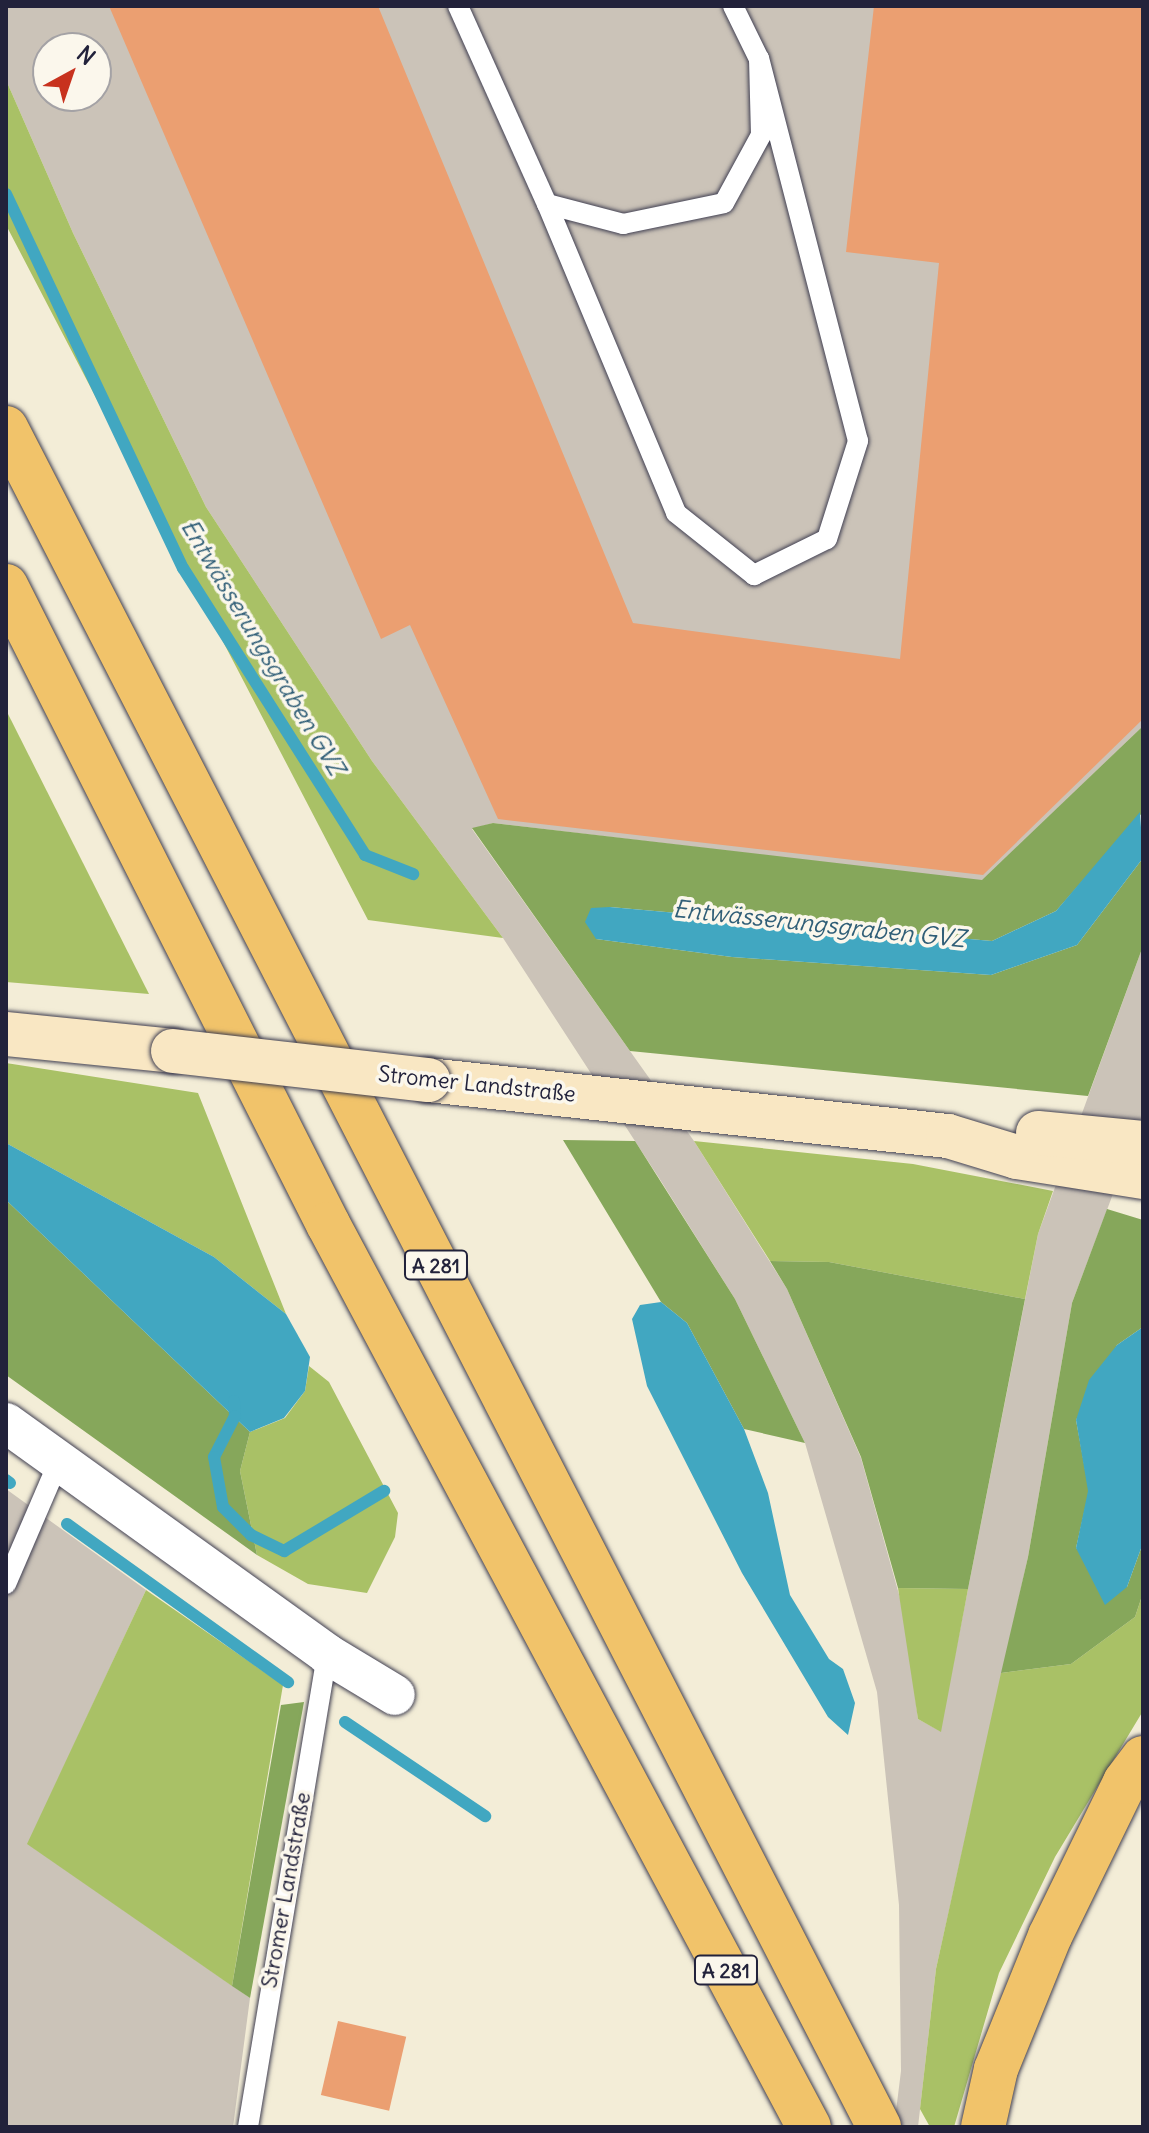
<!DOCTYPE html>
<meta charset="utf-8">
<style>
body{margin:0}
#map{position:relative;width:1149px;height:2133px;overflow:hidden;background:#f3edd7;font-family:Delius,sans-serif}
div>[style]{position:absolute}
[style*='--x']{left:calc(var(--x)*1px);top:calc(var(--y)*1px);width:calc(var(--w)*1px);rotate:calc(var(--a)*1deg)}
.industrial>*{inset:0;background:#cbc3b8}
.green>*{inset:0;background:#a9c166}
.forest>*{inset:0;background:#86a75b}
.water>*{inset:0;background:#41a7c1}
.stream>*{height:12px;margin:-6px;padding:0 6px;transform-origin:6px;border-radius:6px;background:#41a7c1}
.building>*{inset:0;background:#eb9f71;transform-origin:0 0}
.roads{filter:drop-shadow(0 0 2px #414052) drop-shadow(0 0 2px #414052)}
.service>*{height:20px;margin:-10px;padding:0 10px;transform-origin:10px;border-radius:10px;background:#fff}
.minor>*{height:40px;margin:-20px;padding:0 20px;transform-origin:20px;border-radius:20px;background:#fff}
.secondary>*{height:44px;margin:-22px;padding:0 22px;transform-origin:22px;border-radius:22px;background:#f9e7c3}
.motorway>*{height:44px;margin:-22px;padding:0 22px;transform-origin:22px;border-radius:22px;background:#f1c36a}
.bridges{filter:drop-shadow(0 0 2px #414052) drop-shadow(0 0 2px #414052)}
.secondary-bridge>*{height:44px;margin:-22px;padding:0 22px;transform-origin:22px;border-radius:22px;background:#f9e7c3}
span{translate:-50% -50%;white-space:nowrap;text-align:center;line-height:1.15;-webkit-text-stroke:7px #fbf7ec;paint-order:stroke}
.shield-label span{padding:2px 6px;background:#fbf7ec;border:2px solid;border-radius:6px;-webkit-text-stroke-width:0}
.shield-label{font-size:20px;color:#22223b;font-weight:700}
.street-label{font-size:22px;color:#22223b}
.water-label{font-size:24px;color:#305e77;font-style:italic}
.frame{position:absolute;inset:0;border:8px solid #22223b;pointer-events:none}
.north{position:absolute;left:32px;top:32px;width:80px;height:80px;box-sizing:border-box;background:#fbf7ec;border:2px solid #a4a2a5;border-radius:50%;rotate:40deg;font-size:22px;font-weight:700;line-height:32px;text-align:center;color:#22223b}
.north::after{content:'';display:block;margin:auto;width:28px;height:36px;background:#c8321e;clip-path:polygon(50% 0,100% 100%,50% 72%,0 100%)}
</style>
<div id="map">
<div class="industrial">
<div style="clip-path:polygon(evenodd,6px 6px,1143px 6px,1143px 726px,982px 881px,493px 823px,472px 829px,694px 1141px,787px 1289px,861px 1458px,905px 1616px,918px 1719px,940px 1731px,1038px 1234px,1143px 946px,1143px 1114px,1072px 1303px,1028px 1557px,936px 1969px,918px 2127px,894px 2127px,901px 2071px,899px 1905px,877px 1692px,805px 1443px,735px 1299px,659px 1178px,503px 938px,372px 761px,206px 507px,73px 233px,6px 80px,6px 6px,48px 48px,96px 48px,96px 96px,48px 96px,48px 48px)"></div>
<div style="clip-path:polygon(6px 1489px,146px 1590px,28px 1844px,250px 1998px,233px 2127px,6px 2127px)"></div>
</div>
<div class="green">
<div style="clip-path:polygon(6px 80px,73px 233px,206px 507px,372px 761px,503px 938px,368px 920px,6px 225px)"></div>
<div style="clip-path:polygon(6px 710px,149px 994px,6px 982px)"></div>
<div style="clip-path:polygon(6px 1063px,198px 1093px,286px 1314px,214px 1257px,6px 1143px)"></div>
<div style="clip-path:polygon(694px 1141px,913px 1164px,1053px 1191px,1038px 1234px,1025px 1299px,829px 1262px,770px 1261px)"></div>
<div style="clip-path:polygon(309px 1366px,329px 1382px,398px 1513px,395px 1537px,367px 1593px,308px 1584px,257px 1555px,240px 1471px,250px 1432px,285px 1418px,305px 1391px)"></div>
<div style="clip-path:polygon(898px 1588px,968px 1589px,941px 1732px,918px 1719px)"></div>
<div style="clip-path:polygon(146px 1590px,283px 1685px,232px 1986px,27px 1844px)"></div>
<div style="clip-path:polygon(1143px 1593px,1143px 1711px,1055px 1857px,999px 1973px,954px 2127px,930px 2127px,920px 2109px,936px 1969px,1001px 1673px,1071px 1664px,1135px 1617px)"></div>
</div>
<div class="forest">
<div style="clip-path:polygon(1143px 726px,1143px 812px,1056px 911px,992px 941px,610px 907px,596px 939px,732px 957px,991px 975px,1077px 945px,1143px 858px,1143px 946px,1088px 1096px,630px 1051px,472px 828px,493px 823px,982px 880px)"></div>
<div style="clip-path:polygon(563px 1140px,635px 1141px,735px 1299px,805px 1443px,744px 1429px,687px 1323px,661px 1302px)"></div>
<div style="clip-path:polygon(6px 1200px,250px 1432px,240px 1471px,257px 1555px,6px 1375px)"></div>
<div style="clip-path:polygon(1107px 1209px,1143px 1220px,1143px 1327px,1117px 1345px,1076px 1420px,1089px 1491px,1076px 1548px,1127px 1587px,1143px 1543px,1143px 1593px,1135px 1617px,1071px 1664px,1001px 1673px,1028px 1557px,1072px 1303px)"></div>
<div style="clip-path:polygon(770px 1261px,829px 1262px,1025px 1299px,968px 1589px,898px 1588px,861px 1457px,787px 1289px)"></div>
<div style="clip-path:polygon(304px 1702px,250px 1998px,232px 1986px,281px 1705px)"></div>
</div>
<div class="water">
<div style="clip-path:polygon(1140px 812px,1143px 858px,1077px 945px,991px 975px,732px 957px,596px 939px,585px 922px,591px 908px,610px 907px,992px 941px,1056px 911px)"></div>
<div style="clip-path:polygon(6px 1143px,214px 1257px,286px 1314px,310px 1357px,305px 1391px,284px 1418px,250px 1432px,6px 1200px)"></div>
<div style="clip-path:polygon(661px 1302px,687px 1323px,744px 1429px,768px 1493px,790px 1595px,829px 1659px,843px 1669px,855px 1703px,848px 1735px,828px 1717px,742px 1573px,647px 1386px,632px 1319px,640px 1305px)"></div>
<div style="clip-path:polygon(1143px 1327px,1143px 1543px,1127px 1587px,1105px 1605px,1076px 1548px,1088px 1491px,1076px 1420px,1089px 1380px,1117px 1345px)"></div>
</div>
<div class="stream">
<div style="--x:6;--y:194;--w:414;--a:64.7"></div>
<div style="--x:183;--y:568;--w:340;--a:57.6"></div>
<div style="--x:365;--y:855;--w:52;--a:21.6"></div>
<div style="--x:234;--y:1401;--w:15;--a:86"></div>
<div style="--x:235;--y:1416;--w:46;--a:117.1"></div>
<div style="--x:214;--y:1457;--w:51;--a:79.8"></div>
<div style="--x:223;--y:1507;--w:40;--a:45"></div>
<div style="--x:251;--y:1535;--w:37;--a:26"></div>
<div style="--x:284;--y:1551;--w:117;--a:-31"></div>
<div style="--x:6;--y:1480;--w:5;--a:37"></div>
<div style="--x:67;--y:1524;--w:272;--a:35.6"></div>
<div style="--x:345;--y:1722;--w:169;--a:33.9"></div>
</div>
<div class="building">
<div style="clip-path:polygon(109px 6px,378px 6px,633px 623px,900px 659px,939px 263px,846px 252px,874px 6px,1143px 6px,1143px 719px,983px 875px,498px 819px,410px 625px,381px 639px)"></div>
<div style="left:338px;top:2021px;width:70px;height:76px;rotate:13deg"></div>
</div>
<div class="roads">
<div class="service">
<div style="--x:458;--y:6;--w:217;--a:65.8"></div>
<div style="--x:547;--y:204;--w:79;--a:14.7"></div>
<div style="--x:623;--y:224;--w:103;--a:-11.7"></div>
<div style="--x:724;--y:203;--w:77;--a:-61.4"></div>
<div style="--x:761;--y:135;--w:76;--a:-91.5"></div>
<div style="--x:759;--y:59;--w:59;--a:-116.1"></div>
<div style="--x:547;--y:204;--w:335;--a:67.3"></div>
<div style="--x:676;--y:513;--w:100;--a:38.5"></div>
<div style="--x:754;--y:575;--w:81;--a:-26.3"></div>
<div style="--x:827;--y:539;--w:103;--a:-72.4"></div>
<div style="--x:858;--y:441;--w:395;--a:-104.5"></div>
<div style="--x:6;--y:1584;--w:134;--a:-66.7"></div>
<div style="--x:248;--y:2127;--w:480;--a:-80.5"></div>
</div>
<div class="minor">
<div style="--x:6;--y:1423;--w:395;--a:35.7"></div>
<div style="--x:327;--y:1654;--w:79;--a:31.1"></div>
</div>
<div class="secondary">
<div style="--x:6;--y:1034;--w:168;--a:5.8"></div>
<div style="--x:428;--y:1080;--w:523;--a:6.15"></div>
<div style="--x:948;--y:1136;--w:72;--a:16.9"></div>
<div style="--x:1017;--y:1157;--w:128;--a:9"></div>
<div style="--x:1038;--y:1133;--w:105;--a:5.4"></div>
</div>
<div class="motorway">
<div style="--x:6;--y:428;--w:1910;--a:62.8"></div>
<div style="--x:6;--y:586;--w:715;--a:63.22"></div>
<div style="--x:328;--y:1224;--w:1023;--a:61.96"></div>
<div style="--x:983;--y:2127;--w:59;--a:-77.4"></div>
<div style="--x:996;--y:2069;--w:144;--a:-67.9"></div>
<div style="--x:1050;--y:1936;--w:171;--a:-64"></div>
<div style="--x:1125;--y:1782;--w:30;--a:-53"></div>
</div>
</div>
<div class="bridges">
<div class="secondary-bridge">
<div style="--x:173;--y:1051;--w:257;--a:6.5"></div>
</div>
</div>
<div class="shield-label">
<span style="left:436px;top:1265px">A 281</span>
<span style="left:726px;top:1970px">A 281</span>
</div>
<div class="street-label">
<span style="left:477px;top:1084px;rotate:6deg">Stromer Landstraße</span>
<span style="left:286px;top:1890px;rotate:-80deg">Stromer Landstraße</span>
</div>
<div class="water-label">
<span style="left:263px;top:647px;rotate:59deg">Entwässerungsgraben GVZ</span>
<span style="left:819px;top:924px;rotate:6deg">Entwässerungsgraben GVZ</span>
</div>
<div class="frame"></div>
<div class="north">N</div>
</div>
